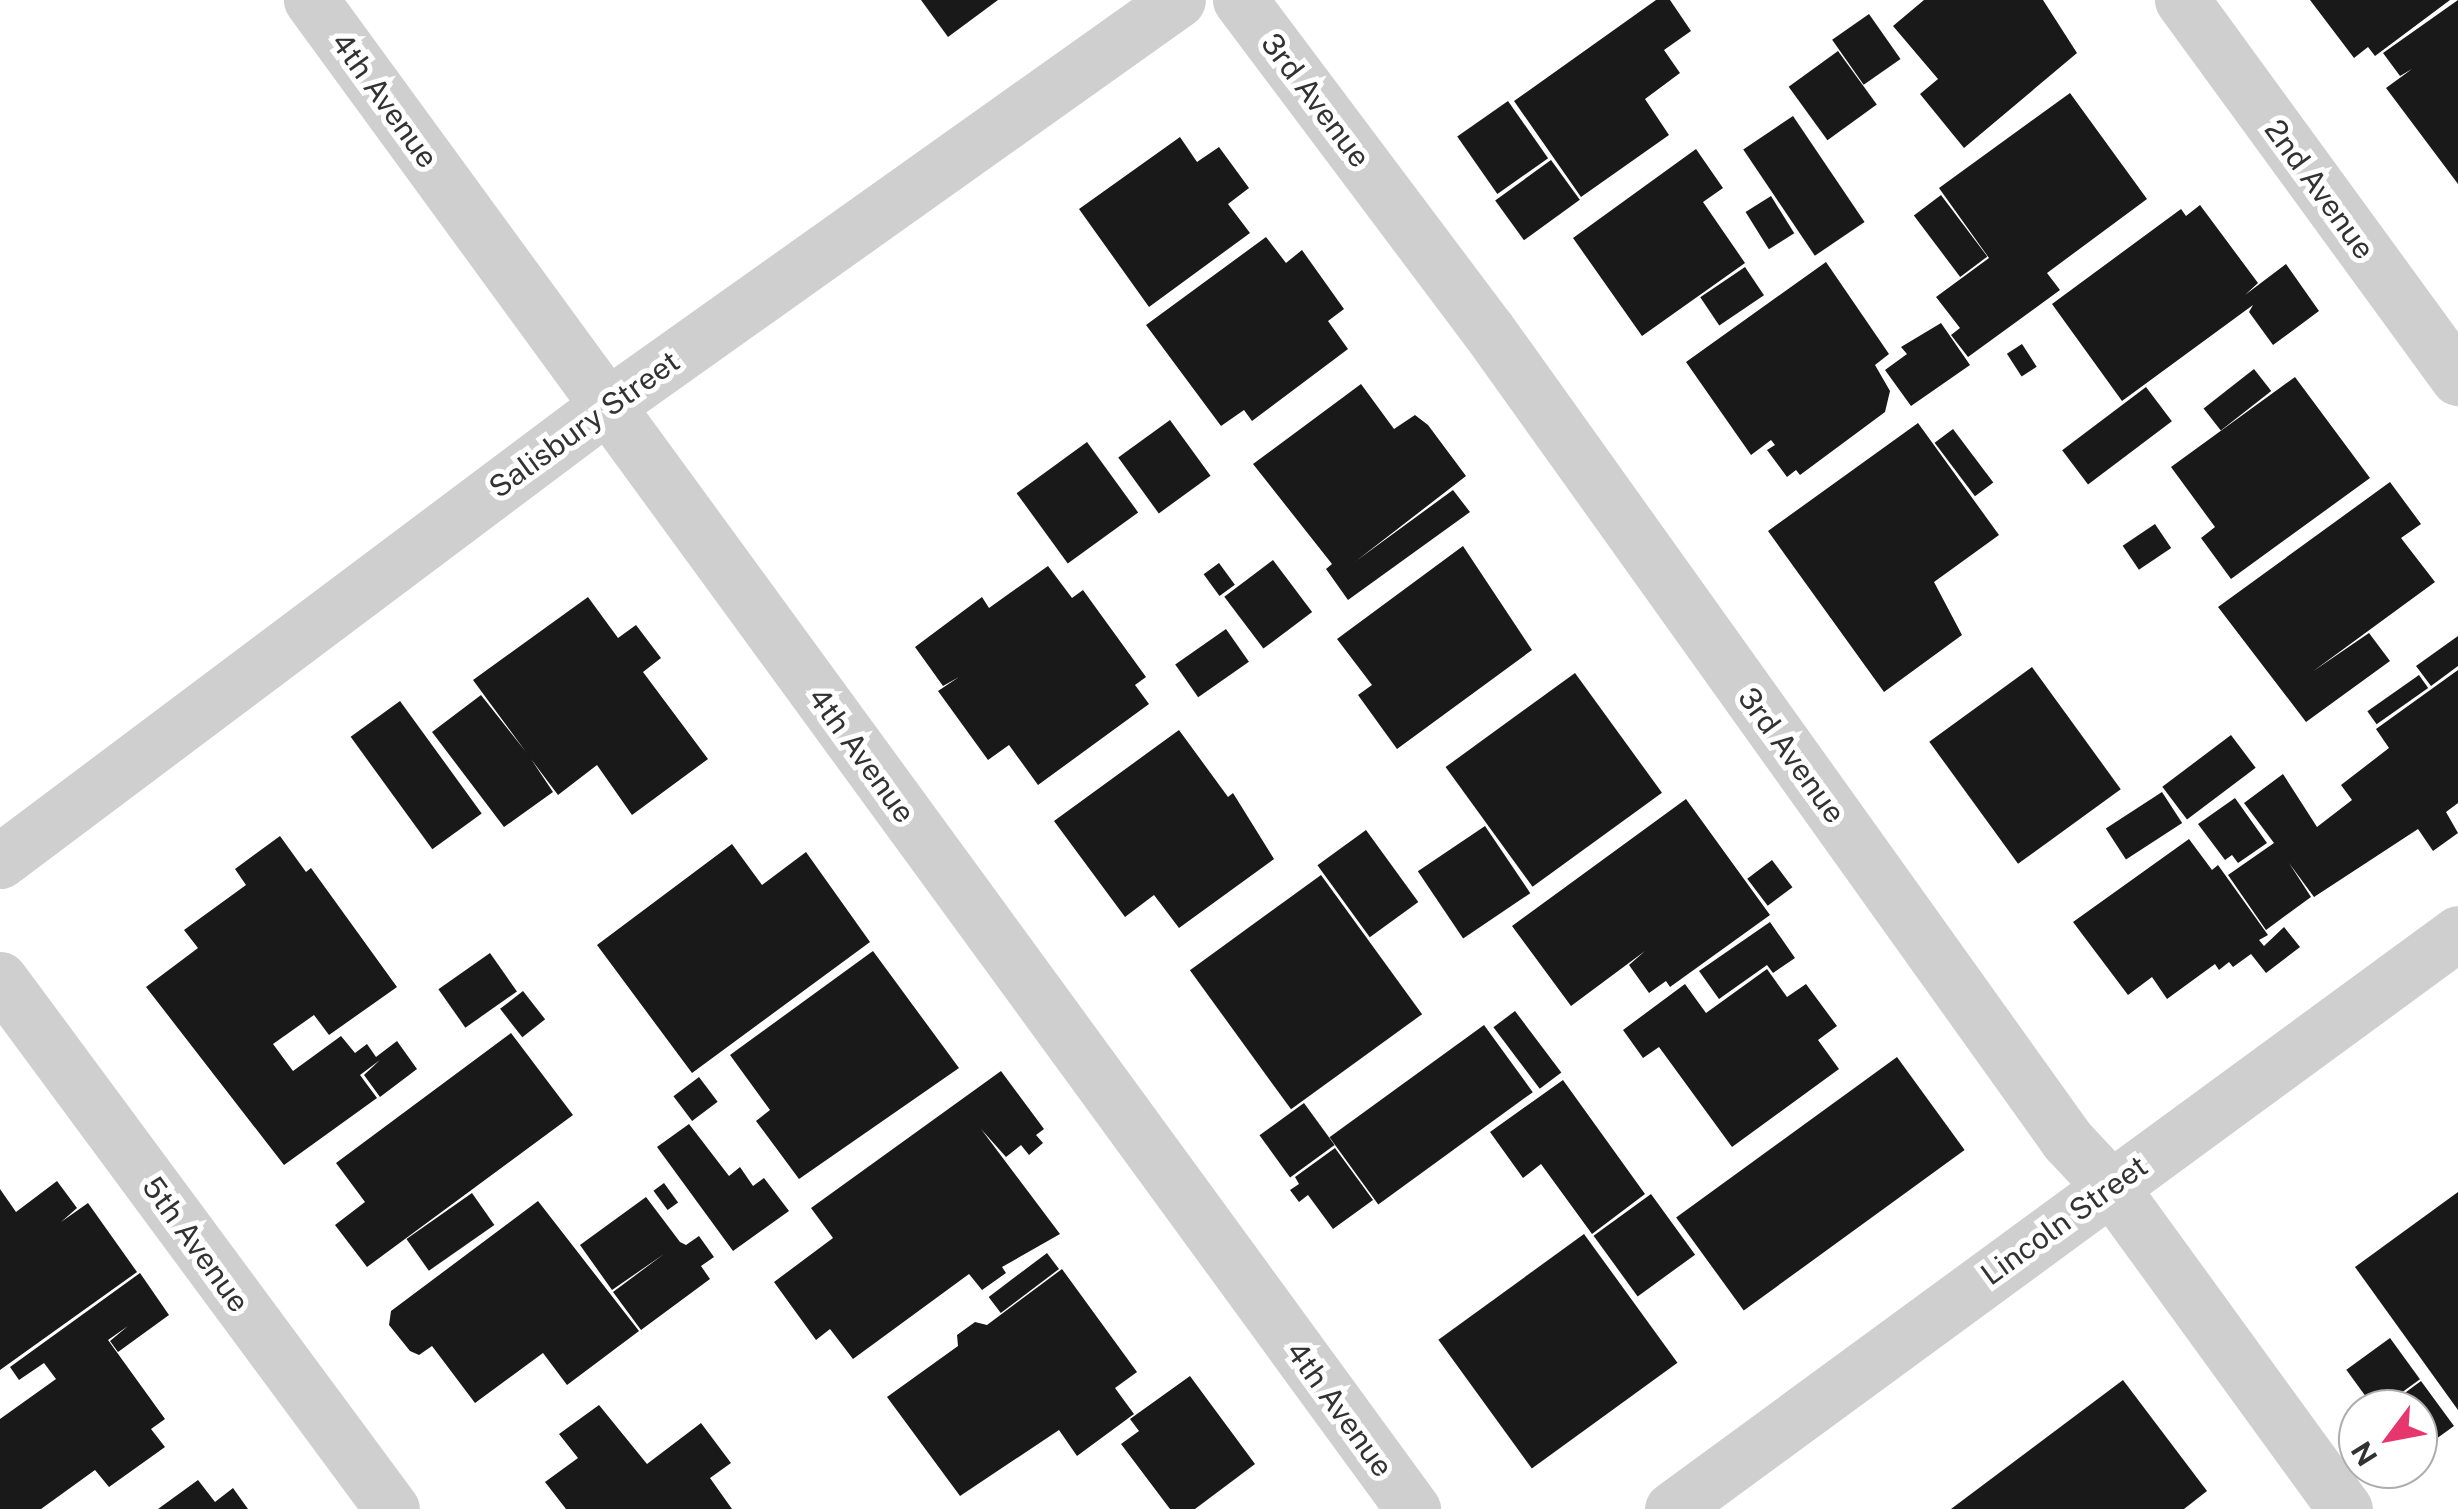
<!DOCTYPE html>
<style>
body{margin:0}
#map{position:relative;width:2458px;height:1509px;overflow:hidden;background:#fff;font-family:"Public Sans",sans-serif}
div>[style]{position:absolute}
[style*='--x']{left:calc(var(--x)*1px);top:calc(var(--y)*1px);width:calc(var(--w)*1px);rotate:calc(var(--a)*1deg)}
.building>*{inset:0;background:#191919;transform-origin:0 0}
.minor>*{height:55px;margin:-27.5px;padding:0 27.5px;transform-origin:27.5px;border-radius:27.5px;background:#cfcfcf}
span{translate:-50% -50%;white-space:nowrap;text-align:center;line-height:1.15;-webkit-text-stroke:10px #fff;paint-order:stroke}
.street-label{font-size:30px;color:#323232}
.north{position:absolute;left:2338px;top:1389px;width:100px;height:100px;box-sizing:border-box;background:#fff;border:2px solid #adadad;border-radius:50%;rotate:238deg;font-size:28px;font-weight:700;line-height:40px;text-align:center;color:#323232}
.north::after{content:'';display:block;margin:auto;width:35px;height:45px;background:#e6366d;clip-path:polygon(50% 0,100% 100%,50% 72%,0 100%)}
</style>
<div id="map">
<div class="building">
<div style="clip-path:polygon(921px 0,998px 0,948px 37px)"></div>
<div style="clip-path:polygon(1656px 0,1670px 0,1691px 31px,1664px 50px,1680px 73px,1645px 99px,1669px 135px,1581px 197px,1514px 101px)"></div>
<div style="clip-path:polygon(1924px 0,2043px 0,2077px 53px,1964px 148px,1920px 94px,1938px 79px,1893px 26px)"></div>
<div style="clip-path:polygon(2310px 0,2450px 0,2375px 56px,2368px 47px,2354px 58px)"></div>
<div style="clip-path:polygon(2458px 0,2458px 184px,2386px 88px,2412px 69px,2400px 76px,2383px 53px)"></div>
<div style="left:1869px;top:14px;width:55px;height:45px;rotate:55deg"></div>
<div style="left:1838px;top:51px;width:66px;height:61px;rotate:54deg"></div>
<div style="clip-path:polygon(2070px 93px,2147px 199px,2047px 273px,2060px 290px,1968px 357px,1951px 335px,1960px 328px,1936px 297px,1989px 258px,1939px 188px)"></div>
<div style="left:1508px;top:101px;width:70px;height:62px;rotate:55deg"></div>
<div style="left:1793px;top:116px;width:128px;height:60px;rotate:56deg"></div>
<div style="clip-path:polygon(1180px 137px,1197px 162px,1219px 147px,1249px 188px,1228px 204px,1250px 233px,1149px 307px,1079px 209px)"></div>
<div style="clip-path:polygon(1696px 149px,1723px 188px,1703px 202px,1745px 263px,1642px 336px,1573px 238px)"></div>
<div style="left:1551px;top:160px;width:49px;height:69px;rotate:54deg"></div>
<div style="left:1941px;top:195px;width:77px;height:34px;rotate:53deg"></div>
<div style="left:1771px;top:196px;width:44px;height:30px;rotate:58deg"></div>
<div style="clip-path:polygon(2200px 205px,2258px 283px,2245px 295px,2286px 264px,2319px 311px,2273px 345px,2249px 312px,2253px 305px,2122px 401px,2052px 304px,2181px 209px,2186px 216px)"></div>
<div style="clip-path:polygon(1266px 237px,1286px 263px,1302px 250px,1344px 309px,1328px 321px,1348px 349px,1252px 421px,1244px 410px,1221px 426px,1146px 325px)"></div>
<div style="clip-path:polygon(1826px 262px,1889px 354px,1875px 365px,1890px 391px,1885px 412px,1800px 475px,1796px 470px,1787px 477px,1767px 450px,1775px 445px,1771px 440px,1751px 455px,1686px 362px)"></div>
<div style="left:1745px;top:267px;width:34px;height:54px;rotate:56deg"></div>
<div style="clip-path:polygon(1941px 323px,1970px 365px,1911px 406px,1885px 370px,1907px 354px,1901px 347px)"></div>
<div style="left:2022px;top:344px;width:27px;height:18px;rotate:57deg"></div>
<div style="left:2254px;top:369px;width:28px;height:64px;rotate:52deg"></div>
<div style="clip-path:polygon(2295px 377px,2370px 478px,2231px 579px,2201px 538px,2215px 527px,2171px 467px)"></div>
<div style="clip-path:polygon(1361px 384px,1394px 429px,1415px 415px,1428px 425px,1466px 476px,1356px 561px,1453px 490px,1470px 512px,1348px 600px,1326px 569px,1332px 564px,1253px 464px)"></div>
<div style="left:2146px;top:387px;width:43px;height:105px;rotate:53deg"></div>
<div style="left:1170px;top:420px;width:69px;height:64px;rotate:54deg"></div>
<div style="clip-path:polygon(1918px 423px,1999px 535px,1934px 582px,1962px 635px,1884px 692px,1768px 531px)"></div>
<div style="left:1953px;top:429px;width:67px;height:23px;rotate:53deg"></div>
<div style="left:1087px;top:442px;width:87px;height:87px;rotate:54deg"></div>
<div style="clip-path:polygon(2390px 482px,2421px 524px,2401px 538px,2435px 582px,2312px 672px,2369px 633px,2390px 661px,2306px 722px,2218px 607px)"></div>
<div style="left:2155px;top:524px;width:29px;height:39px;rotate:56deg"></div>
<div style="clip-path:polygon(1463px 546px,1532px 650px,1397px 749px,1358px 695px,1372px 685px,1337px 639px)"></div>
<div style="left:1273px;top:560px;width:65px;height:61px;rotate:53deg"></div>
<div style="left:1219px;top:563px;width:27px;height:19px;rotate:54deg"></div>
<div style="clip-path:polygon(1048px 566px,1072px 598px,1083px 590px,1146px 677px,1135px 685px,1149px 704px,1038px 785px,1009px 745px,988px 760px,938px 691px,959px 677px,943px 686px,915px 647px,982px 597px,989px 608px)"></div>
<div style="clip-path:polygon(588px 597px,618px 638px,636px 625px,661px 658px,643px 672px,708px 759px,632px 815px,597px 765px,558px 795px,531px 759px,553px 792px,504px 827px,432px 732px,481px 695px,526px 752px,473px 680px)"></div>
<div style="left:1226px;top:629px;width:40px;height:62px;rotate:55deg"></div>
<div style="clip-path:polygon(2458px 636px,2458px 666px,2431px 686px,2416px 666px)"></div>
<div style="left:2032px;top:667px;width:151px;height:127px;rotate:54deg"></div>
<div style="clip-path:polygon(2458px 670px,2458px 803px,2446px 812px,2458px 833px,2433px 851px,2418px 829px,2314px 897px,2289px 863px,2311px 897px,2266px 930px,2228px 875px,2274px 843px,2244px 803px,2283px 774px,2317px 827px,2352px 800px,2341px 785px,2389px 748px,2376px 729px)"></div>
<div style="left:1575px;top:673px;width:148px;height:160px;rotate:54deg"></div>
<div style="left:2419px;top:675px;width:16px;height:63px;rotate:55deg"></div>
<div style="left:400px;top:701px;width:139px;height:61px;rotate:54deg"></div>
<div style="clip-path:polygon(1179px 730px,1228px 797px,1233px 793px,1274px 859px,1179px 928px,1154px 895px,1125px 917px,1054px 821px)"></div>
<div style="left:2231px;top:735px;width:41px;height:86px;rotate:53deg"></div>
<div style="left:2162px;top:792px;width:37px;height:67px;rotate:57deg"></div>
<div style="clip-path:polygon(2235px 798px,2267px 843px,2238px 863px,2232px 855px,2225px 860px,2198px 824px)"></div>
<div style="clip-path:polygon(1686px 799px,1770px 915px,1670px 987px,1666px 981px,1649px 993px,1629px 965px,1645px 951px,1571px 1006px,1512px 926px)"></div>
<div style="left:1485px;top:826px;width:81px;height:81px;rotate:56deg"></div>
<div style="left:1366px;top:830px;width:89px;height:60px;rotate:54deg"></div>
<div style="clip-path:polygon(280px 836px,306px 872px,311px 868px,397px 987px,329px 1035px,314px 1015px,273px 1044px,293px 1071px,341px 1036px,355px 1053px,367px 1044px,376px 1057px,397px 1041px,417px 1069px,380px 1097px,364px 1075px,380px 1060px,360px 1075px,377px 1098px,284px 1165px,146px 987px,198px 948px,184px 930px,246px 885px,235px 869px)"></div>
<div style="clip-path:polygon(2189px 839px,2212px 870px,2218px 865px,2268px 935px,2259px 940px,2264px 946px,2284px 927px,2300px 947px,2266px 973px,2251px 954px,2233px 967px,2229px 962px,2219px 970px,2215px 964px,2167px 999px,2152px 977px,2128px 995px,2073px 922px)"></div>
<div style="clip-path:polygon(732px 844px,762px 885px,806px 852px,870px 942px,692px 1073px,597px 945px)"></div>
<div style="left:1772px;top:860px;width:34px;height:31px;rotate:53deg"></div>
<div style="left:1321px;top:875px;width:172px;height:162px;rotate:54deg"></div>
<div style="clip-path:polygon(1770px 922px,1795px 958px,1773px 973px,1767px 965px,1719px 999px,1699px 971px)"></div>
<div style="clip-path:polygon(873px 951px,959px 1068px,799px 1179px,756px 1121px,770px 1110px,730px 1055px)"></div>
<div style="left:490px;top:953px;width:47px;height:63px;rotate:55deg"></div>
<div style="clip-path:polygon(1767px 969px,1787px 997px,1806px 984px,1837px 1026px,1818px 1040px,1839px 1069px,1732px 1147px,1659px 1047px,1643px 1058px,1623px 1030px,1685px 984px,1706px 1013px)"></div>
<div style="left:523px;top:991px;width:36px;height:29px;rotate:52deg"></div>
<div style="left:1515px;top:1011px;width:77px;height:27px;rotate:53deg"></div>
<div style="left:1484px;top:1025px;width:83px;height:191px;rotate:54deg"></div>
<div style="clip-path:polygon(511px 1033px,573px 1115px,367px 1267px,335px 1225px,365px 1202px,336px 1163px)"></div>
<div style="left:1897px;top:1057px;width:115px;height:273px;rotate:54deg"></div>
<div style="clip-path:polygon(1001px 1071px,1044px 1129px,1036px 1135px,1043px 1143px,1029px 1155px,1021px 1145px,1006px 1157px,981px 1129px,1060px 1234px,1002px 1267px,1006px 1273px,982px 1290px,969px 1274px,853px 1359px,830px 1329px,816px 1340px,774px 1282px,833px 1238px,811px 1208px)"></div>
<div style="left:699px;top:1077px;width:31px;height:32px;rotate:53deg"></div>
<div style="clip-path:polygon(1563px 1080px,1645px 1194px,1592px 1234px,1541px 1164px,1523px 1178px,1490px 1132px)"></div>
<div style="left:1304px;top:1103px;width:52px;height:55px;rotate:54deg"></div>
<div style="clip-path:polygon(689px 1124px,729px 1176px,740px 1167px,753px 1186px,764px 1178px,789px 1211px,733px 1251px,657px 1147px)"></div>
<div style="clip-path:polygon(1335px 1148px,1373px 1200px,1333px 1229px,1308px 1195px,1299px 1202px,1290px 1190px,1299px 1184px,1295px 1177px)"></div>
<div style="clip-path:polygon(57px 1181px,77px 1208px,61px 1222px,88px 1203px,137px 1272px,0 1370px,0 1189px,16px 1212px)"></div>
<div style="left:664px;top:1183px;width:24px;height:13px;rotate:54deg"></div>
<div style="clip-path:polygon(2458px 1192px,2458px 1410px,2355px 1267px)"></div>
<div style="left:472px;top:1193px;width:39px;height:80px;rotate:55deg"></div>
<div style="left:1651px;top:1194px;width:75px;height:71px;rotate:54deg"></div>
<div style="clip-path:polygon(646px 1197px,680px 1242px,686px 1245px,699px 1236px,714px 1257px,701px 1266px,710px 1279px,641px 1330px,613px 1292px,664px 1254px,612px 1290px,580px 1245px)"></div>
<div style="clip-path:polygon(538px 1201px,639px 1331px,567px 1385px,543px 1353px,475px 1403px,432px 1346px,419px 1355px,410px 1351px,389px 1325px,391px 1311px)"></div>
<div style="left:1584px;top:1234px;width:159px;height:180px;rotate:54deg"></div>
<div style="left:1047px;top:1253px;width:20px;height:73px;rotate:53deg"></div>
<div style="clip-path:polygon(1062px 1269px,1137px 1372px,1115px 1388px,1134px 1414px,1077px 1456px,1059px 1430px,960px 1496px,887px 1397px,958px 1346px,957px 1335px,975px 1322px,987px 1325px)"></div>
<div style="clip-path:polygon(140px 1273px,169px 1315px,118px 1352px,110px 1341px,128px 1326px,108px 1340px,165px 1419px,151px 1429px,165px 1447px,109px 1487px,95px 1470px,41px 1509px,0 1509px,0 1419px,56px 1379px,44px 1363px,19px 1380px,10px 1367px)"></div>
<div style="left:2390px;top:1338px;width:51px;height:54px;rotate:54deg"></div>
<div style="clip-path:polygon(1190px 1376px,1255px 1464px,1195px 1509px,1170px 1509px,1121px 1444px,1139px 1431px,1130px 1419px)"></div>
<div style="clip-path:polygon(2123px 1380px,2207px 1491px,2184px 1509px,1951px 1509px)"></div>
<div style="clip-path:polygon(2421px 1381px,2454px 1426px,2418px 1452px,2418px 1409px,2383px 1409px)"></div>
<div style="clip-path:polygon(599px 1405px,647px 1464px,701px 1423px,731px 1463px,710px 1478px,732px 1509px,566px 1509px,545px 1482px,578px 1458px,559px 1434px)"></div>
<div style="clip-path:polygon(198px 1480px,215px 1502px,233px 1488px,248px 1509px,158px 1509px)"></div>
</div>
<div class="minor">
<div style="--x:311;--y:0;--w:1869;--a:53.86"></div>
<div style="--x:1240;--y:0;--w:413;--a:53.1"></div>
<div style="--x:1488;--y:330;--w:996;--a:54.44"></div>
<div style="--x:2067;--y:1140;--w:64;--a:46.9"></div>
<div style="--x:2111;--y:1187;--w:398;--a:54"></div>
<div style="--x:2182;--y:0;--w:468;--a:53.9"></div>
<div style="--x:0;--y:861;--w:760;--a:-36.87"></div>
<div style="--x:608;--y:405;--w:699;--a:-35.39"></div>
<div style="--x:0;--y:979;--w:659;--a:53.51"></div>
<div style="--x:1672;--y:1509;--w:974;--a:-36.23"></div>
</div>
<div class="street-label">
<span style="left:385px;top:100px;rotate:54deg">4th Avenue</span>
<span style="left:1316px;top:100px;rotate:53deg">3rd Avenue</span>
<span style="left:2320px;top:189px;rotate:54deg">2nd Avenue</span>
<span style="left:584px;top:424px;rotate:-36deg">Salisbury Street</span>
<span style="left:862px;top:755px;rotate:54deg">4th Avenue</span>
<span style="left:1792px;top:755px;rotate:54deg">3rd Avenue</span>
<span style="left:2064px;top:1220px;rotate:-36deg">Lincoln Street</span>
<span style="left:196px;top:1244px;rotate:54deg">5th Avenue</span>
<span style="left:1340px;top:1409px;rotate:54deg">4th Avenue</span>
</div>
<div class="north">N</div>
</div>
